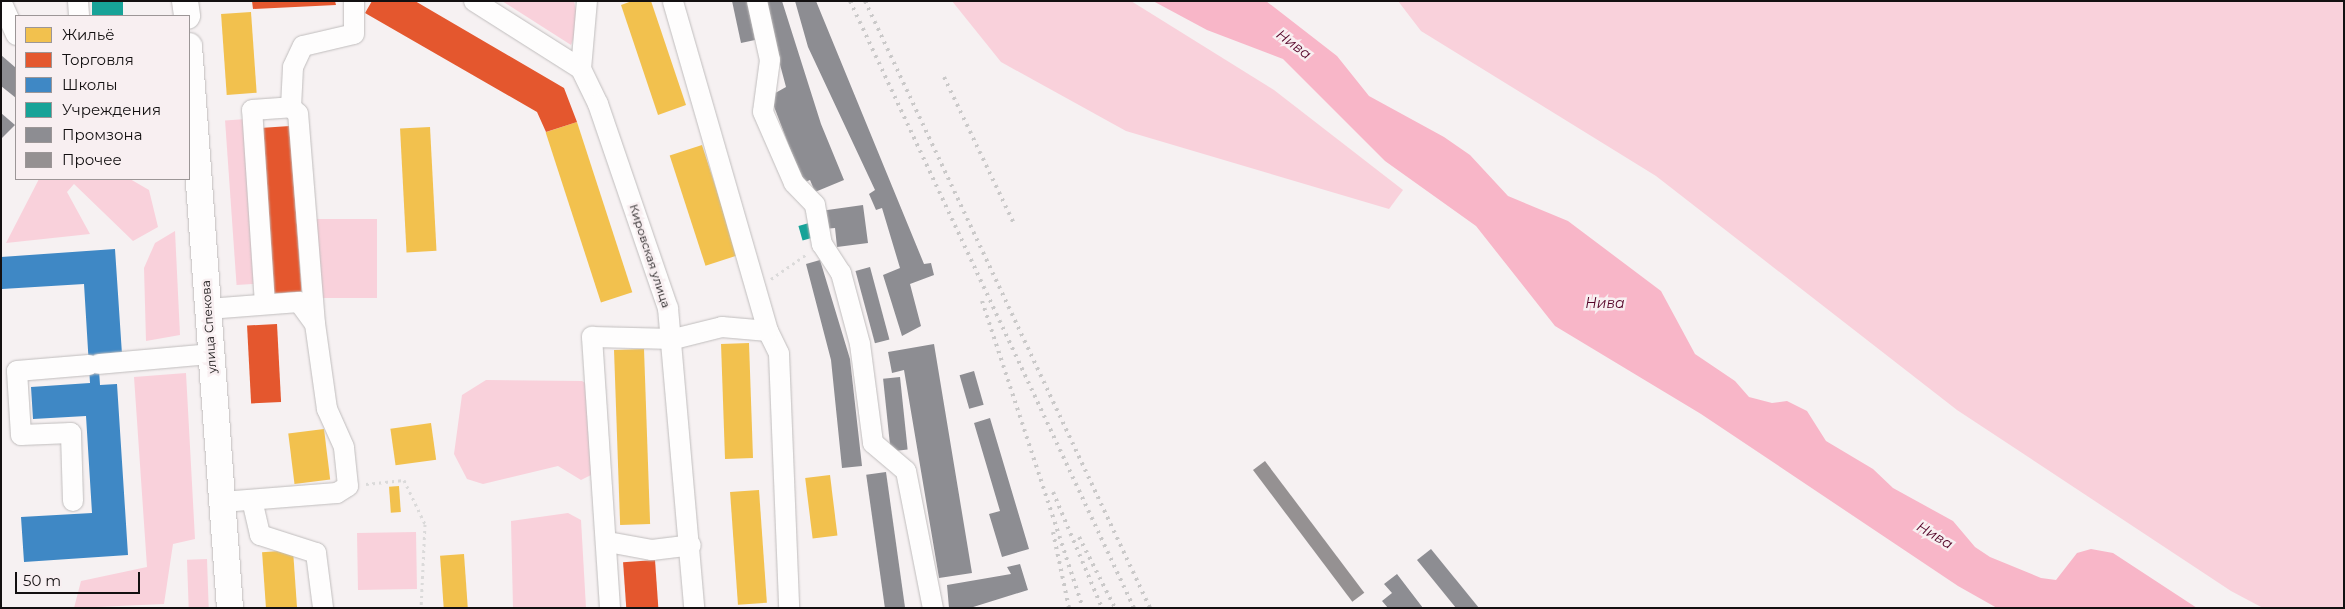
<!DOCTYPE html>
<meta charset="utf-8">
<style>
body{margin:0}
#map{position:relative;width:2345px;height:609px;overflow:hidden;background:#f6f1f2;font-family:Montserrat,sans-serif}
div>[style]{position:absolute}
[style*='--x']{left:calc(var(--x)*1px);top:calc(var(--y)*1px);width:calc(var(--w)*1px);rotate:calc(var(--a)*1deg)}
.green>*{inset:0;background:#f9d1db;transform-origin:0 0}
.water>*{inset:0;background:#f8b6c8}
.homes>*{inset:0;background:#f2c14e;transform-origin:0 0}
.shops>*{inset:0;background:#e4572e;transform-origin:0 0}
.schools>*{inset:0;background:#3f88c5}
.public>*{inset:0;background:#17a398;transform-origin:0 0}
.industry>*{inset:0;background:#8d8d92;transform-origin:0 0}
.building>*{inset:0;background:#959192;transform-origin:0 0}
.path>*{height:3px;margin-top:-1.5px;transform-origin:0;background:repeating-linear-gradient(90deg,#dbdada 0 2.5px,transparent 0 6.5px)}
.roads{filter:drop-shadow(0 0 1px #c0bdbd) drop-shadow(0 0 1px #c0bdbd)}
.minor>*{height:20px;margin:-10px;padding:0 10px;transform-origin:10px;border-radius:10px;background:#fefdfd}
.major>*{height:26px;margin:-13px;padding:0 13px;transform-origin:13px;border-radius:13px;background:#fefdfd}
.rail>*{height:4px;margin-top:-2px;transform-origin:0;background:repeating-linear-gradient(90deg,#cac9c9 0 2.5px,transparent 0 7.5px)}
span{translate:-50% -50%;white-space:nowrap;text-align:center;line-height:1.15;-webkit-text-stroke:5px #f8eff1;paint-order:stroke}
.street-label{font-size:12px;color:#131011}
.water-label{font-size:14px;color:#520025;font-style:italic}
.frame{position:absolute;inset:0;border:2px solid #131011;pointer-events:none}
.legend{position:absolute;left:15px;top:15px;width:175px;height:165px;box-sizing:border-box;background:#f8eff1;border:1px solid #9c9697;margin:0;padding:6px 9px;list-style:none;font-size:15px;color:#131011}
.legend li{display:flex;align-items:center;gap:10px;height:25px}
.legend b{width:25px;border:1px solid #9c9697}
.scale{position:absolute;left:15px;top:572px;width:125px;height:22px;box-sizing:border-box;border:2px solid #131011;border-top:0;padding-left:6px;font-size:15px;line-height:18px;white-space:nowrap;color:#131011;-webkit-text-stroke:4px #f8eff1;paint-order:stroke}
</style>
<div id="map">
<div class="green">
<div style="clip-path:polygon(502px 1px,574px 1px,579px 25px,571px 45px)"></div>
<div style="clip-path:polygon(952px 1px,1131px 1px,1274px 90px,1403px 190px,1389px 209px,1126px 131px,1001px 62px)"></div>
<div style="clip-path:polygon(1398px 1px,2344px 1px,2344px 608px,2263px 608px,2231px 591px,1957px 410px,1656px 176px,1421px 31px)"></div>
<div style="left:246px;top:119px;width:165px;height:21px;rotate:86deg"></div>
<div style="clip-path:polygon(39px 179px,130px 179px,149px 190px,158px 227px,133px 241px,74px 184px,67px 192px,90px 234px,6px 243px)"></div>
<div style="left:313px;top:219px;width:64px;height:79px"></div>
<div style="clip-path:polygon(175px 231px,180px 335px,146px 341px,144px 268px,155px 243px)"></div>
<div style="clip-path:polygon(186px 373px,195px 539px,173px 544px,164px 604px,74px 608px,81px 581px,147px 567px,134px 377px)"></div>
<div style="clip-path:polygon(486px 380px,582px 381px,590px 386px,593px 474px,581px 480px,558px 466px,483px 484px,467px 479px,454px 454px,462px 395px)"></div>
<div style="clip-path:polygon(568px 513px,581px 520px,586px 608px,513px 608px,511px 521px)"></div>
<div style="left:416px;top:532px;width:57px;height:59px;rotate:89deg"></div>
<div style="left:207px;top:559px;width:49px;height:20px;rotate:88deg"></div>
</div>
<div class="water">
<div style="clip-path:polygon(1153px 1px,1266px 1px,1337px 56px,1369px 96px,1444px 137px,1470px 155px,1508px 196px,1568px 221px,1661px 291px,1695px 354px,1735px 381px,1749px 397px,1772px 403px,1787px 401px,1807px 411px,1826px 441px,1873px 469px,1893px 488px,1953px 521px,1975px 547px,1990px 557px,2041px 578px,2056px 580px,2077px 553px,2091px 549px,2113px 553px,2197px 608px,1997px 608px,1958px 586px,1701px 414px,1555px 326px,1476px 226px,1385px 161px,1283px 59px,1207px 30px)"></div>
</div>
<div class="homes">
<div style="clip-path:polygon(632px 1px,651px 1px,686px 105px,658px 115px,621px 5px)"></div>
<div style="left:251px;top:12px;width:81px;height:30px;rotate:86deg"></div>
<div style="left:577px;top:122px;width:179px;height:33px;rotate:72deg"></div>
<div style="left:430px;top:127px;width:124px;height:30px;rotate:87deg"></div>
<div style="left:702px;top:145px;width:116px;height:34px;rotate:72deg"></div>
<div style="left:749px;top:343px;width:115px;height:28px;rotate:88deg"></div>
<div style="left:644px;top:349px;width:175px;height:30px;rotate:88deg"></div>
<div style="left:431px;top:423px;width:37px;height:41px;rotate:82deg"></div>
<div style="left:324px;top:429px;width:51px;height:36px;rotate:83deg"></div>
<div style="left:830px;top:475px;width:61px;height:25px;rotate:83deg"></div>
<div style="left:399px;top:486px;width:26px;height:10px;rotate:86deg"></div>
<div style="left:759px;top:490px;width:113px;height:29px;rotate:86deg"></div>
<div style="left:293px;top:550px;width:58px;height:31px;rotate:86deg"></div>
<div style="left:464px;top:554px;width:54px;height:24px;rotate:86deg"></div>
</div>
<div class="shops">
<div style="clip-path:polygon(252px 1px,335px 1px,336px 5px,253px 9px)"></div>
<div style="clip-path:polygon(372px 1px,415px 1px,564px 88px,577px 122px,546px 132px,537px 112px,365px 13px)"></div>
<div style="left:290px;top:126px;width:166px;height:30px;rotate:86deg"></div>
<div style="left:277px;top:324px;width:78px;height:30px;rotate:87deg"></div>
<div style="left:655px;top:560px;width:48px;height:32px;rotate:86deg"></div>
</div>
<div class="schools">
<div style="clip-path:polygon(115px 249px,122px 354px,98px 355px,100px 385px,117px 384px,128px 555px,24px 562px,21px 517px,92px 513px,86px 416px,33px 419px,31px 387px,90px 383px,84px 284px,2px 289px,1px 257px)"></div>
</div>
<div class="public">
<div style="left:92px;top:1px;width:31px;height:15px"></div>
<div style="left:809px;top:223px;width:15px;height:11px;rotate:74deg"></div>
</div>
<div class="industry">
<div style="clip-path:polygon(732px 1px,748px 1px,755px 40px,741px 43px)"></div>
<div style="clip-path:polygon(763px 1px,782px 1px,821px 124px,844px 180px,815px 192px,810px 180px,803px 183px,770px 96px,786px 87px)"></div>
<div style="clip-path:polygon(795px 1px,816px 1px,924px 264px,931px 263px,934px 275px,910px 284px,921px 326px,902px 336px,883px 275px,900px 268px,882px 208px,876px 210px,869px 194px,875px 190px,808px 47px)"></div>
<div style="clip-path:polygon(1px 55px,16px 68px,16px 98px,1px 86px)"></div>
<div style="clip-path:polygon(1px 113px,15px 125px,1px 139px)"></div>
<div style="clip-path:polygon(863px 205px,868px 243px,837px 247px,835px 228px,824px 229px,806px 213px)"></div>
<div style="clip-path:polygon(820px 260px,850px 359px,862px 466px,842px 468px,831px 360px,806px 264px)"></div>
<div style="left:870px;top:267px;width:75px;height:15px;rotate:75deg"></div>
<div style="clip-path:polygon(934px 344px,972px 573px,939px 578px,904px 370px,892px 373px,888px 352px)"></div>
<div style="left:974px;top:371px;width:35px;height:15px;rotate:74deg"></div>
<div style="left:900px;top:377px;width:73px;height:17px;rotate:84deg"></div>
<div style="clip-path:polygon(990px 418px,1029px 549px,1002px 557px,989px 514px,1000px 511px,974px 423px)"></div>
<div style="left:886px;top:472px;width:137px;height:20px;rotate:82deg"></div>
<div style="clip-path:polygon(1431px 549px,1479px 608px,1456px 608px,1417px 560px)"></div>
<div style="clip-path:polygon(1020px 564px,1028px 590px,970px 608px,949px 608px,947px 585px,1011px 574px,1007px 567px)"></div>
<div style="clip-path:polygon(1397px 574px,1423px 608px,1388px 608px,1382px 601px,1392px 593px,1384px 584px)"></div>
</div>
<div class="building">
<div style="left:1265px;top:461px;width:165px;height:15px;rotate:53deg"></div>
</div>
<div class="path">
<div style="--x:771;--y:279;--w:44;--a:-34.8"></div>
<div style="--x:366;--y:484;--w:38;--a:-6"></div>
<div style="--x:404;--y:480;--w:49;--a:64.5"></div>
<div style="--x:425;--y:524;--w:84;--a:92.7"></div>
</div>
<div class="roads">
<div class="minor">
<div style="--x:1;--y:1;--w:37;--a:66"></div>
<div style="--x:78;--y:1;--w:15;--a:86"></div>
<div style="--x:474;--y:1;--w:127;--a:32.4"></div>
<div style="--x:581;--y:69;--w:39;--a:64"></div>
<div style="--x:598;--y:104;--w:216;--a:71.1"></div>
<div style="--x:668;--y:308;--w:301;--a:85"></div>
<div style="--x:757;--y:1;--w:60;--a:77.6"></div>
<div style="--x:770;--y:60;--w:52;--a:97.7"></div>
<div style="--x:763;--y:112;--w:77;--a:66.4"></div>
<div style="--x:794;--y:183;--w:30;--a:46"></div>
<div style="--x:815;--y:205;--w:40;--a:80"></div>
<div style="--x:822;--y:244;--w:35;--a:57"></div>
<div style="--x:841;--y:273;--w:73;--a:75"></div>
<div style="--x:860;--y:344;--w:100;--a:82.5"></div>
<div style="--x:873;--y:443;--w:43;--a:40.3"></div>
<div style="--x:906;--y:471;--w:140;--a:78.9"></div>
<div style="--x:581;--y:69;--w:68;--a:-85"></div>
<div style="--x:265;--y:304;--w:194;--a:-93.8"></div>
<div style="--x:252;--y:110;--w:39;--a:-4"></div>
<div style="--x:208;--y:309;--w:91;--a:-4.4"></div>
<div style="--x:299;--y:302;--w:27;--a:54"></div>
<div style="--x:315;--y:324;--w:211;--a:-94.6"></div>
<div style="--x:298;--y:114;--w:10;--a:-135"></div>
<div style="--x:291;--y:107;--w:40;--a:-87.1"></div>
<div style="--x:293;--y:67;--w:23;--a:-65"></div>
<div style="--x:303;--y:46;--w:52;--a:-13.2"></div>
<div style="--x:354;--y:34;--w:33;--a:-90"></div>
<div style="--x:768;--y:331;--w:25;--a:64"></div>
<div style="--x:779;--y:354;--w:254;--a:87.7"></div>
<div style="--x:99;--y:364;--w:112;--a:-5.1"></div>
<div style="--x:252;--y:500;--w:36;--a:77"></div>
<div style="--x:260;--y:535;--w:59;--a:17.8"></div>
<div style="--x:316;--y:553;--w:55;--a:82.7"></div>
<div style="--x:73;--y:501;--w:68;--a:-91.7"></div>
<div style="--x:71;--y:433;--w:50;--a:177.7"></div>
<div style="--x:21;--y:435;--w:64;--a:-93.6"></div>
<div style="--x:17;--y:371;--w:72;--a:-4.8"></div>
<div style="--x:222;--y:502;--w:115;--a:-4.5"></div>
<div style="--x:337;--y:493;--w:13;--a:-32"></div>
<div style="--x:348;--y:486;--w:39;--a:-96"></div>
<div style="--x:344;--y:447;--w:42;--a:-114.1"></div>
<div style="--x:327;--y:409;--w:86;--a:-98"></div>
<div style="--x:608;--y:542;--w:45;--a:10.3"></div>
<div style="--x:652;--y:550;--w:39;--a:-7"></div>
<div style="--x:610;--y:608;--w:272;--a:-93.8"></div>
<div style="--x:592;--y:337;--w:82;--a:1.4"></div>
<div style="--x:674;--y:339;--w:49;--a:-14"></div>
<div style="--x:722;--y:327;--w:46;--a:5"></div>
<div style="--x:768;--y:331;--w:343;--a:-106.1"></div>
</div>
<div class="major">
<div style="--x:185;--y:1;--w:15;--a:82"></div>
<div style="--x:189;--y:46;--w:563;--a:85.83"></div>
</div>
</div>
<div class="rail">
<div style="--x:850;--y:1;--w:670;--a:64.93"></div>
<div style="--x:865;--y:1;--w:671;--a:64.85"></div>
<div style="--x:944;--y:77;--w:163;--a:64.5"></div>
<div style="--x:982;--y:301;--w:323;--a:71.8"></div>
<div style="--x:1053;--y:492;--w:126;--a:67.1"></div>
<div style="--x:1053;--y:532;--w:78;--a:78.1"></div>
<div style="--x:1079;--y:537;--w:80;--a:63.1"></div>
</div>
<div class="street-label">
<span style="left:650px;top:256px;rotate:72deg">Кировская улица</span>
<span style="left:209px;top:327px;rotate:-94deg">улица Спекова</span>
</div>
<div class="water-label">
<span style="left:1294px;top:44px;rotate:37deg">Нива</span>
<span style="left:1605px;top:303px">Нива</span>
<span style="left:1935px;top:535px;rotate:31deg">Нива</span>
</div>
<div class="frame"></div>
<ul class="legend">
<li><b style="height:14px;background:#f2c14e"></b>Жильё</li>
<li><b style="height:14px;background:#e4572e"></b>Торговля</li>
<li><b style="height:14px;background:#3f88c5"></b>Школы</li>
<li><b style="height:14px;background:#17a398"></b>Учреждения</li>
<li><b style="height:14px;background:#8d8d92"></b>Промзона</li>
<li><b style="height:14px;background:#959192"></b>Прочее</li>
</ul>
<div class="scale">50 m</div>
</div>
